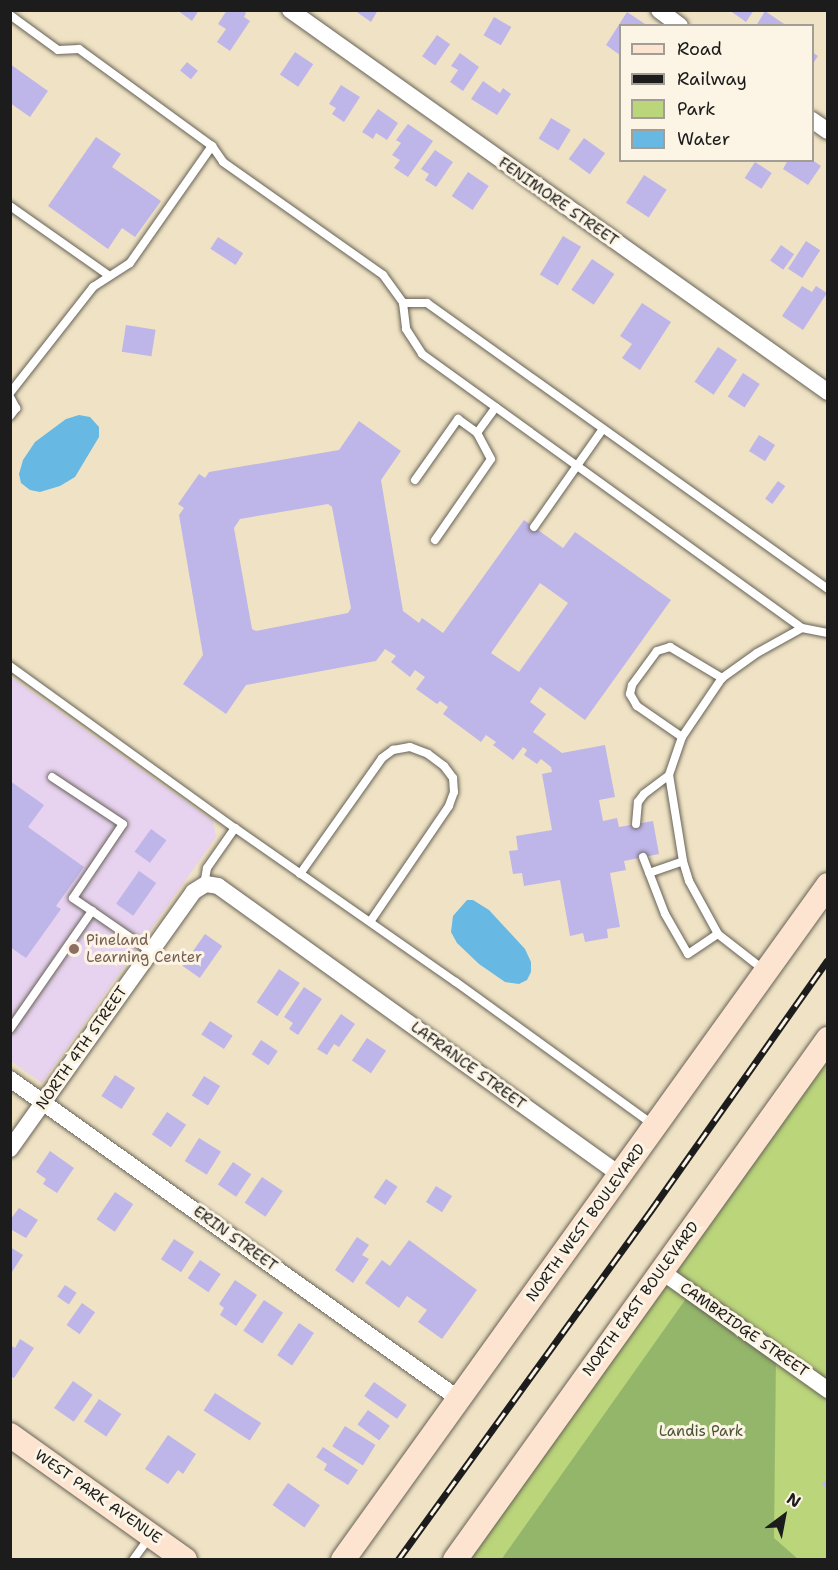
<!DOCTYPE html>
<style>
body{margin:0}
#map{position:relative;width:838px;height:1570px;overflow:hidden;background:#f0e3c5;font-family:"Shantell Sans",sans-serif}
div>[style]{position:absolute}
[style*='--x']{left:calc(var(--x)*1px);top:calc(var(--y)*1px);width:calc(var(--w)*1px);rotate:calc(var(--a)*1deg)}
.built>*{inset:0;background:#e7d2ef}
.green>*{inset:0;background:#bbd57b}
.forest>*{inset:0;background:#94b66b}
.water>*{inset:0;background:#67b8e2}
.building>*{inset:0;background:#beb5e9;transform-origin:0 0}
.roads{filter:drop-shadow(0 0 2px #666257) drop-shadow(0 0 2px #666257)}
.service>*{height:8px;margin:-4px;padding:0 4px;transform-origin:4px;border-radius:4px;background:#fff}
.minor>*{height:16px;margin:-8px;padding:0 8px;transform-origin:8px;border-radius:8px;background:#fff}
.secondary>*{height:24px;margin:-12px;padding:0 12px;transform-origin:12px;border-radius:12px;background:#fde4d1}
.rail>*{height:7px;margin-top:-3.5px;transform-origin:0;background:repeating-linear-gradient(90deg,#fcf5e5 0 14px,#1c1c1c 0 28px);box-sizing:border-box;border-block:2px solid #1c1c1c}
.dots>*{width:16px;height:16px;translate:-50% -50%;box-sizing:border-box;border:3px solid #fcf5e5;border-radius:50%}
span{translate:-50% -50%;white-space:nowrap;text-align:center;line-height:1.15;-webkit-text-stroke:6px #fcf5e5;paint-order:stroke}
.street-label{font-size:15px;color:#1c1c1c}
.education-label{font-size:15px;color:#785e54}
.left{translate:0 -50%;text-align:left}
.park-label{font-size:15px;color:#4c5438}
.frame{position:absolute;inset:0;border:12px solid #1c1c1c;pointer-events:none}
.legend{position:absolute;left:619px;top:24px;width:195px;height:138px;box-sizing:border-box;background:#fcf5e5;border:2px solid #a29e95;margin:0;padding:8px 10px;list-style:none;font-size:18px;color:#1c1c1c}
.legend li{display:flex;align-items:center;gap:12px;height:30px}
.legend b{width:30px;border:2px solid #a29e95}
.north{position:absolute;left:754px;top:1486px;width:60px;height:60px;-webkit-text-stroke:4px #fcf5e5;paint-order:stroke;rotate:32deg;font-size:16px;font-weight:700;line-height:24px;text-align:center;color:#1c1c1c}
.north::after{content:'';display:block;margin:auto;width:21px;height:27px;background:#1c1c1c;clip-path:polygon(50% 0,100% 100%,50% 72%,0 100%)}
</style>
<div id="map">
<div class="built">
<div style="clip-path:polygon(11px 677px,213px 821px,216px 837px,42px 1083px,11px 1061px)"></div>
</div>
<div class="green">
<div style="clip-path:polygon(827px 1039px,827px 1559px,455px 1560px)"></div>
</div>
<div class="forest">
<div style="clip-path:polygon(690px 1293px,776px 1356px,774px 1538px,798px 1559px,501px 1560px)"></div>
</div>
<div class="water">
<div style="clip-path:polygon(79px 415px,90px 417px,99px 427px,99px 437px,75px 477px,60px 486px,40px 492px,30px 490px,21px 483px,19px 474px,23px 460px,35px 442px,66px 419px)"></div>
<div style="clip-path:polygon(467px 900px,473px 900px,489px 910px,525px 949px,531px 962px,531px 972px,527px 980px,519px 984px,505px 982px,479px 964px,457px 943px,451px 932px,453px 916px)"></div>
</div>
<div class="building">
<div style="clip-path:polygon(177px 10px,199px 10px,192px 21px)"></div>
<div style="clip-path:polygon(227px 10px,241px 10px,246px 13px,244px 17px,250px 21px,230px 51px,217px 42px,226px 29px,218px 24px)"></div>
<div style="clip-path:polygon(354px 10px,378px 10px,371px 22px)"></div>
<div style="clip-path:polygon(729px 10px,754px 10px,746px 22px)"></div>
<div style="clip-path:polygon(765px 11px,787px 26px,756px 26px)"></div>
<div style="clip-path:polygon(627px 12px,648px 26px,620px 26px,620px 55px,606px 45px)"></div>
<div style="left:494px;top:17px;width:20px;height:21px;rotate:30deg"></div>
<div style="left:437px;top:35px;width:16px;height:26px;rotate:35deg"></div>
<div style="left:295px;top:52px;width:22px;height:27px;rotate:34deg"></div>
<div style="clip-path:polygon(812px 52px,818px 56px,812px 65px)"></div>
<div style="clip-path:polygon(460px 53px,479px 67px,463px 91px,450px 82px,458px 70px,451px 66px)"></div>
<div style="left:187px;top:62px;width:14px;height:11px;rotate:39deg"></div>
<div style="clip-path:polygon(10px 64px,48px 91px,30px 117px,10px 103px)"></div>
<div style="clip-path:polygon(483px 81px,500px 93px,503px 88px,511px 94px,497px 115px,471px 99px)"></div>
<div style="clip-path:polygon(341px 85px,360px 97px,344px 122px,332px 114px,336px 108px,329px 104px)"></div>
<div style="clip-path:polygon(378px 109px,398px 123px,387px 140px,376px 133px,373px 139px,362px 132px)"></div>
<div style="left:551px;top:118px;width:23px;height:24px;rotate:31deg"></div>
<div style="clip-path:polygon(408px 124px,433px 141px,408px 177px,394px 168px,400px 160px,392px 155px,401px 143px,396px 140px)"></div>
<div style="clip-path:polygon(96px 137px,121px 154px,112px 167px,161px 201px,135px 237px,122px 228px,108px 249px,48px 206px)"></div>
<div style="left:584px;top:138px;width:26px;height:26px;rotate:36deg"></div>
<div style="clip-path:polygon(435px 150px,453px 162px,436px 187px,425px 180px,429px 174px,421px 169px)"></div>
<div style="clip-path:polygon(788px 160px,812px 160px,821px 166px,808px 185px,783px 169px)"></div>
<div style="left:755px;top:162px;width:20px;height:19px;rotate:33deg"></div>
<div style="left:468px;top:172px;width:25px;height:29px;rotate:34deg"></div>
<div style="left:644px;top:175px;width:27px;height:33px;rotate:33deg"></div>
<div style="left:563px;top:236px;width:21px;height:45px;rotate:31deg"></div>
<div style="left:218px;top:237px;width:30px;height:14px;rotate:33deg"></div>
<div style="left:806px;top:241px;width:17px;height:33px;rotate:33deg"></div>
<div style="left:781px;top:245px;width:16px;height:19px;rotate:35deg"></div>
<div style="left:592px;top:259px;width:27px;height:37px;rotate:34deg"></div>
<div style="clip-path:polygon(802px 286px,812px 292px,816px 286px,827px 293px,803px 330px,782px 316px)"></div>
<div style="clip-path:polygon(642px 303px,671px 322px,640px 370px,622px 358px,632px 344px,620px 336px)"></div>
<div style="left:126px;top:325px;width:30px;height:27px;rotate:9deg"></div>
<div style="left:718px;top:347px;width:23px;height:42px;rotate:34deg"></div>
<div style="left:743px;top:373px;width:20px;height:28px;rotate:33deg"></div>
<div style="clip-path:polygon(evenodd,359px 421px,401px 451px,381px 480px,403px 611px,419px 623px,422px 618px,443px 633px,524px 520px,563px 548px,575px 532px,671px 600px,585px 720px,540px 687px,530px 702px,546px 714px,533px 732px,562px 753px,605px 745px,615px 797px,599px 800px,603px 821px,617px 818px,619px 827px,653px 821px,659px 854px,624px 861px,626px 870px,610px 873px,620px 927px,607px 929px,608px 938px,585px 942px,583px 933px,570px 936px,560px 880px,524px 886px,522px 873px,513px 874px,509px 851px,518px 850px,516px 836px,552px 830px,542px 774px,552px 772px,551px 767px,541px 759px,537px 764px,524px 755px,527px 750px,523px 747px,513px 760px,493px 745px,496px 742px,486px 735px,481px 742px,443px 714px,448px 707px,440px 701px,437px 704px,416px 689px,425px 677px,415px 670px,410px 677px,391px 662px,396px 656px,385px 649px,376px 661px,246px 685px,226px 714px,183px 684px,203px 655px,179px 515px,184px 508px,178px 504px,199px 474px,205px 478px,209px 472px,339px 450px,359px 421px,328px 504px,332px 507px,351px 608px,348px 613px,256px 631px,252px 629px,234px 528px,240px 519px,328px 504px,359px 421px,540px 583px,568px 603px,519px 672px,491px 653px,540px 583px)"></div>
<div style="left:759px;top:435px;width:19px;height:19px;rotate:32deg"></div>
<div style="left:778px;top:481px;width:9px;height:22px;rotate:36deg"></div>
<div style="clip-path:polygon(10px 781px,44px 805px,28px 827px,84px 867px,56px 906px,61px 909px,26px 958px,10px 947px)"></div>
<div style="left:151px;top:829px;width:19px;height:28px;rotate:36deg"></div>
<div style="left:139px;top:871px;width:21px;height:40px;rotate:35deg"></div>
<div style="left:205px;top:934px;width:21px;height:39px;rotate:35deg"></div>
<div style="left:279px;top:969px;width:25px;height:40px;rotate:34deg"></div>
<div style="clip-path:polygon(304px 987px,322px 999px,298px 1035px,289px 1029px,293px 1023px,284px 1017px)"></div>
<div style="clip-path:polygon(341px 1014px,355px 1024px,339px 1047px,334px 1044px,327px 1055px,317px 1049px)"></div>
<div style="left:210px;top:1021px;width:27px;height:16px;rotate:33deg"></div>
<div style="left:367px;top:1038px;width:23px;height:27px;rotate:34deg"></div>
<div style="left:261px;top:1040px;width:20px;height:17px;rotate:33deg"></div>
<div style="left:115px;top:1075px;width:24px;height:25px;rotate:33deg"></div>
<div style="left:204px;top:1076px;width:19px;height:23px;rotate:32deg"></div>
<div style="left:167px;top:1112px;width:23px;height:27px;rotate:34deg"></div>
<div style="left:199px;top:1138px;width:26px;height:27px;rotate:32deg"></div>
<div style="clip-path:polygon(50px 1151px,74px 1168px,57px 1193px,43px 1184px,46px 1179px,36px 1172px)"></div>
<div style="left:233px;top:1162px;width:22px;height:27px;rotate:34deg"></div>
<div style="left:262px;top:1177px;width:25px;height:31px;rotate:34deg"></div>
<div style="left:386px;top:1179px;width:14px;height:22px;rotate:34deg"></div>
<div style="left:436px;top:1186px;width:19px;height:19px;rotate:32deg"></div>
<div style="left:115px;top:1192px;width:22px;height:33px;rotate:34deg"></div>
<div style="clip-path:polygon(19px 1208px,38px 1220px,26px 1238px,10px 1229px,10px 1220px)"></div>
<div style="clip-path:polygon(357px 1237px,369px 1245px,362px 1255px,369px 1259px,353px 1283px,335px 1270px)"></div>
<div style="left:174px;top:1239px;width:24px;height:24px;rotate:33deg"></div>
<div style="clip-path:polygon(409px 1240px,477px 1290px,442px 1339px,418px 1322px,427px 1310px,407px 1296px,399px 1308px,365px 1283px,382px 1260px,390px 1266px)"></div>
<div style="clip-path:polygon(10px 1247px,23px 1255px,10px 1275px)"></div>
<div style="left:200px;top:1260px;width:25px;height:22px;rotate:34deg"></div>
<div style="clip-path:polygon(235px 1280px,257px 1295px,236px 1326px,220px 1315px,224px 1308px,219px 1304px)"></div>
<div style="left:65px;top:1285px;width:14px;height:14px;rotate:34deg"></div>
<div style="left:264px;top:1300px;width:23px;height:37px;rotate:34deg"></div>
<div style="left:82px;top:1303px;width:16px;height:27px;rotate:35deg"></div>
<div style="left:299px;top:1323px;width:18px;height:39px;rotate:34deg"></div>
<div style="clip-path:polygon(20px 1339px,34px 1348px,14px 1378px,10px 1376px,10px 1345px,15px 1348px)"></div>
<div style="left:73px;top:1381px;width:24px;height:33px;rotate:35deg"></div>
<div style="left:374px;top:1382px;width:40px;height:17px;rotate:35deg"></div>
<div style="left:215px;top:1393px;width:55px;height:21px;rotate:33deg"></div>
<div style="left:99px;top:1399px;width:27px;height:27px;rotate:34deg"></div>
<div style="left:368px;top:1410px;width:27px;height:18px;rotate:36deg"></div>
<div style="left:345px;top:1426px;width:36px;height:24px;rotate:32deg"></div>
<div style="clip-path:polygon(168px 1435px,196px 1454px,183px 1474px,178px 1470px,168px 1484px,145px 1469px)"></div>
<div style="clip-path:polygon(323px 1447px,358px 1470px,348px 1485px,324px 1470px,327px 1464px,316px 1457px)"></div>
<div style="clip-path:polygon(828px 1477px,828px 1489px,822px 1485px)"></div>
<div style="left:288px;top:1483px;width:39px;height:27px;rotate:35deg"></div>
</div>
<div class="roads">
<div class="service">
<div style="--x:10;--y:15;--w:59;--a:36.1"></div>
<div style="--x:58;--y:50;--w:21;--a:-3"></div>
<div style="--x:79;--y:49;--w:165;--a:36.1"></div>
<div style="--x:212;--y:146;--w:19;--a:55"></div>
<div style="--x:223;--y:162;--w:196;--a:35.2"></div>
<div style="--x:383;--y:275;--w:34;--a:54"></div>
<div style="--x:403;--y:303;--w:24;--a:0"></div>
<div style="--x:427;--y:303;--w:493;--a:35.5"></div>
<div style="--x:10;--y:206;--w:120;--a:35.1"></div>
<div style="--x:403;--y:303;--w:26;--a:83"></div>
<div style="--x:406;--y:329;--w:30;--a:57"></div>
<div style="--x:422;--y:354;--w:468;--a:35.8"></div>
<div style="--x:10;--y:393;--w:135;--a:-51.9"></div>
<div style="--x:93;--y:287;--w:44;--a:-33"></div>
<div style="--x:130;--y:263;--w:143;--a:-55"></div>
<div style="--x:10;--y:397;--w:13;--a:61"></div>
<div style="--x:16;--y:408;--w:10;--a:127"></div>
<div style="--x:415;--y:480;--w:75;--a:-54.8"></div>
<div style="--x:458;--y:419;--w:24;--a:36"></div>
<div style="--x:534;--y:527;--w:120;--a:-54.9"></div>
<div style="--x:435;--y:540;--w:98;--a:-55.3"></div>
<div style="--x:491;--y:459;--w:30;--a:-118"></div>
<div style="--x:477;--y:433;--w:32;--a:-54"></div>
<div style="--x:10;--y:666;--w:277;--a:35.8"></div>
<div style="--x:235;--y:828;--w:269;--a:34.9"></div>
<div style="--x:456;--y:982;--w:242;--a:35.9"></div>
<div style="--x:682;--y:737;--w:55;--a:-145.4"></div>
<div style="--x:637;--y:706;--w:14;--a:-120"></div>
<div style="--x:630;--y:694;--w:9;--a:-77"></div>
<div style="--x:632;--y:685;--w:42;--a:-53.7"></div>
<div style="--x:657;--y:651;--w:14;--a:-17"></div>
<div style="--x:670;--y:647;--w:61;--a:30.8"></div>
<div style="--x:636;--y:824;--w:22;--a:-85"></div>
<div style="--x:638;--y:802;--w:10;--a:-53"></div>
<div style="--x:644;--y:794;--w:31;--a:-37"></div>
<div style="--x:643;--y:857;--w:61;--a:68.9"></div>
<div style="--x:665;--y:914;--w:46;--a:60.1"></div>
<div style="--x:688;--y:954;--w:36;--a:-34"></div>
<div style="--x:649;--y:873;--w:36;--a:-19"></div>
<div style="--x:300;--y:874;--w:142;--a:-54.7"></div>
<div style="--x:382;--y:758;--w:14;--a:-36"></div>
<div style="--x:393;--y:750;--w:17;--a:-10"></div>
<div style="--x:410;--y:747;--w:19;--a:21"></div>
<div style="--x:428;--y:754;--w:20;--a:37"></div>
<div style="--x:444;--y:766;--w:15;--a:53"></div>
<div style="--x:453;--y:778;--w:14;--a:86"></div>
<div style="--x:454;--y:792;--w:15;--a:110"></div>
<div style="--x:449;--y:806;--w:140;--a:124.3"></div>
<div style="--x:204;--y:885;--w:17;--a:-80"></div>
<div style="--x:207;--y:868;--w:49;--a:-55"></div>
<div style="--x:92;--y:911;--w:70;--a:34.6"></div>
<div style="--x:764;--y:970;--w:58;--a:-142"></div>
<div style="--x:718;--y:934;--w:60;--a:-118.7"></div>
<div style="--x:689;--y:881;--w:21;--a:-107"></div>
<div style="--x:683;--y:861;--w:87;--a:-99.2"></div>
<div style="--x:669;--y:775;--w:40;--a:-71.1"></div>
<div style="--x:682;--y:737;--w:71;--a:-55.9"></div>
<div style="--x:722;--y:678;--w:43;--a:-35.5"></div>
<div style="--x:757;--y:653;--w:51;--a:-29.1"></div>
<div style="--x:802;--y:628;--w:26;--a:11"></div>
<div style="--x:10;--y:1029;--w:144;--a:-55.2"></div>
<div style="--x:92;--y:911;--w:23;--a:-146"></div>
<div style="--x:73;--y:898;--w:89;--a:-56"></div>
<div style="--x:123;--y:824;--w:85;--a:-146.5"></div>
<div style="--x:133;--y:1560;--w:27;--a:-54"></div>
</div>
<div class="minor">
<div style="--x:290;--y:10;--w:660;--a:35.38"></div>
<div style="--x:659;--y:10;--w:26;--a:37"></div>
<div style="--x:812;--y:120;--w:19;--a:35"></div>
<div style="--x:10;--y:1079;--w:551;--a:35.48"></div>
<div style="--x:10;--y:1149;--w:315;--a:-54.5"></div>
<div style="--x:193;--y:892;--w:15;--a:-32"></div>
<div style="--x:206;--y:884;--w:12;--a:9"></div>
<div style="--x:218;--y:886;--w:495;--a:35.7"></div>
<div style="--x:661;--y:1271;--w:205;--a:35.5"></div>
</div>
<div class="secondary">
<div style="--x:10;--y:1435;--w:215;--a:35.5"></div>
<div style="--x:343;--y:1560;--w:831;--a:-54.3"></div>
<div style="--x:455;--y:1560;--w:641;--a:-54.4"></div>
</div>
</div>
<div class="rail">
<div style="--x:398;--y:1560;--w:430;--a:-54.1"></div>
<div style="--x:650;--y:1212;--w:309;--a:-54.8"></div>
</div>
<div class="dots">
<div style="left:74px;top:949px;background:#8d6e63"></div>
</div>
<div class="street-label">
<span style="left:558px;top:202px;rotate:35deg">FENIMORE STREET</span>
<span style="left:82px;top:1048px;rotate:-55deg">NORTH 4TH STREET</span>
<span style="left:468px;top:1066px;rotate:36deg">LAFRANCE STREET</span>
<span style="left:586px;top:1223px;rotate:-54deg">NORTH WEST BOULEVARD</span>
<span style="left:235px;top:1239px;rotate:36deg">ERIN STREET</span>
<span style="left:641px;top:1299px;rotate:-54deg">NORTH EAST BOULEVARD</span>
<span style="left:744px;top:1330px;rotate:35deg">CAMBRIDGE STREET</span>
<span style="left:98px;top:1497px;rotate:35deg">WEST PARK AVENUE</span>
</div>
<div class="education-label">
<span class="left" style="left:86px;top:949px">Pineland<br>Learning Center</span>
</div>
<div class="park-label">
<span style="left:701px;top:1432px">Landis Park</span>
</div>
<div class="frame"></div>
<ul class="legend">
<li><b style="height:8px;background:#fde4d1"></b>Road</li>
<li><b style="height:8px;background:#1c1c1c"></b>Railway</li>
<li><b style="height:16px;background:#bbd57b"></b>Park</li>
<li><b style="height:16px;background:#67b8e2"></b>Water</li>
</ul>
<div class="north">N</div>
</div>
